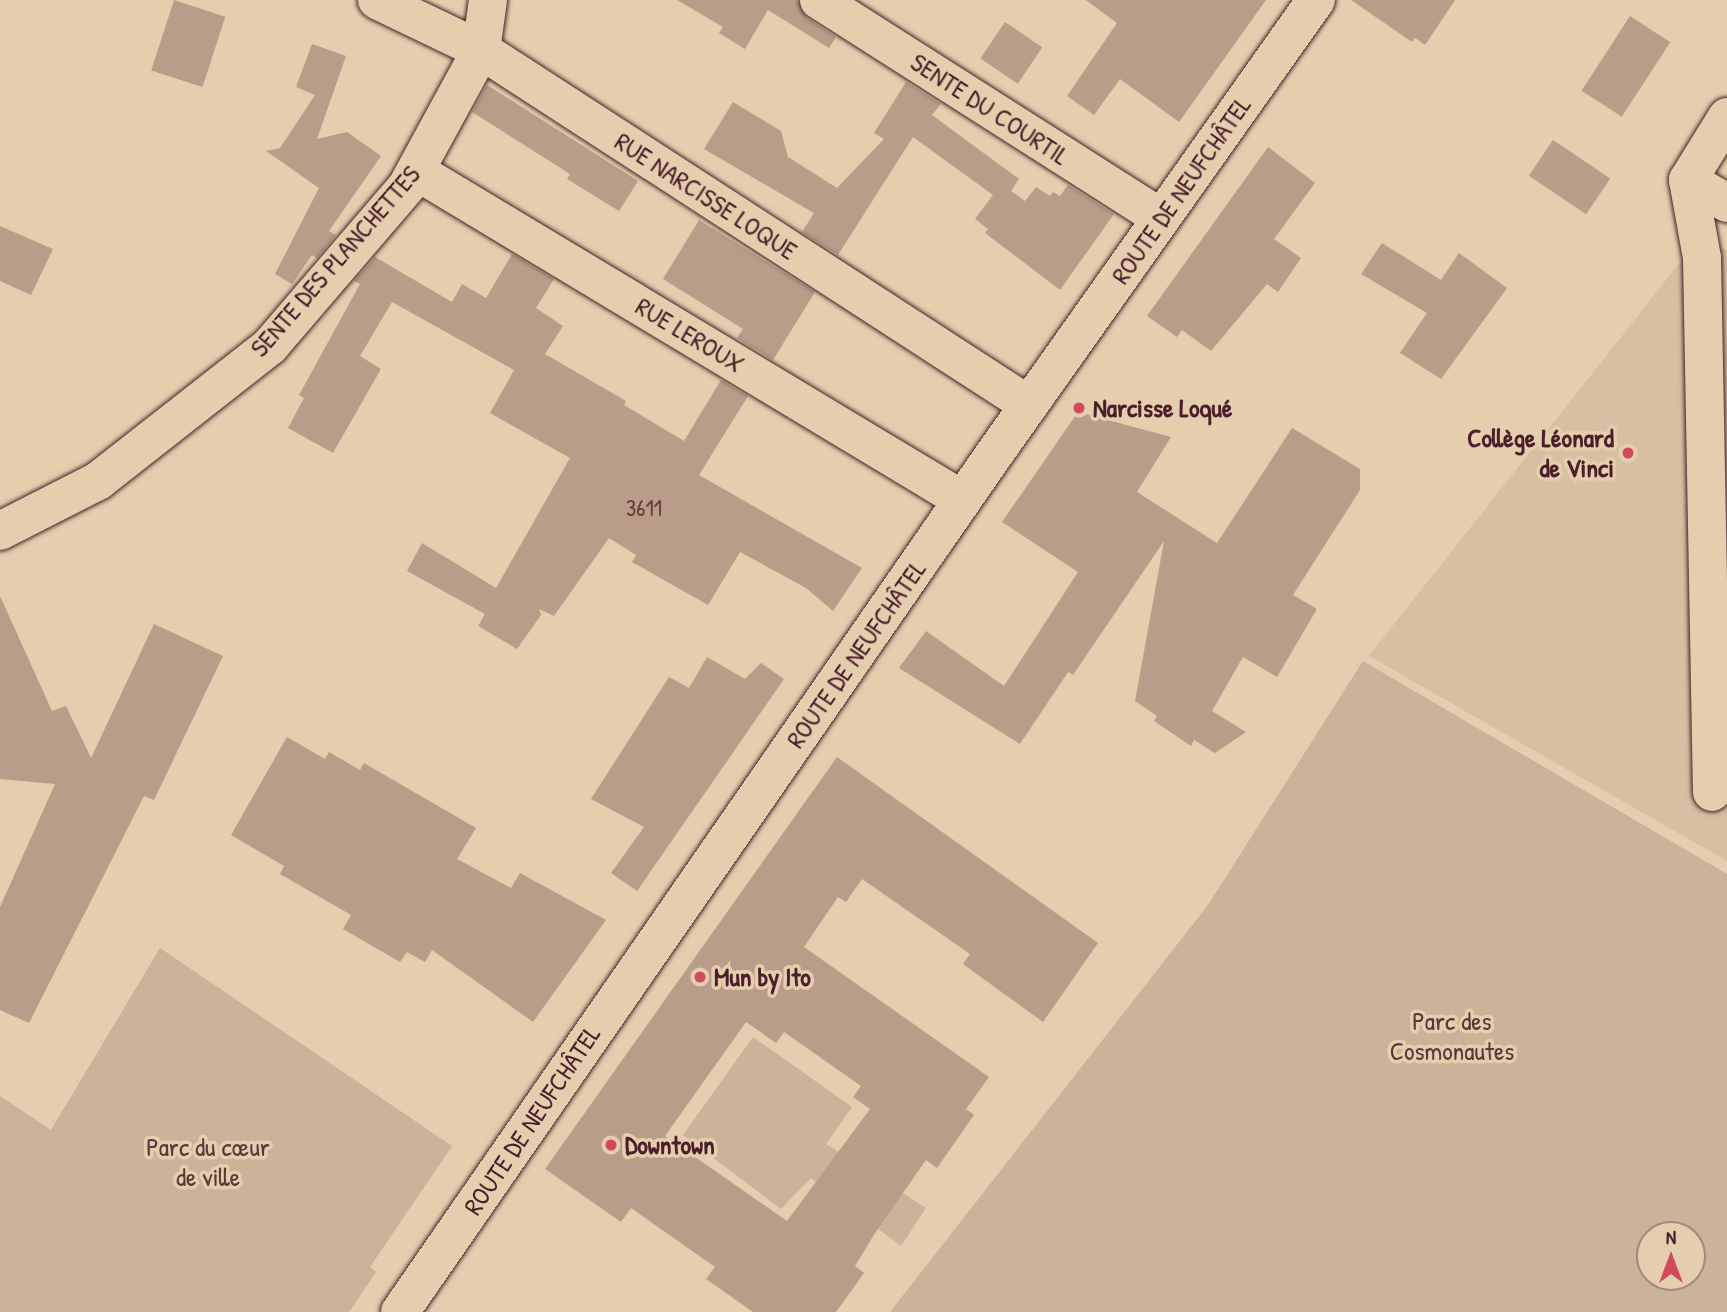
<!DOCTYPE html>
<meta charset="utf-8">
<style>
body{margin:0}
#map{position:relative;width:1727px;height:1312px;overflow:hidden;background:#e4cead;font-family:"Patrick Hand",sans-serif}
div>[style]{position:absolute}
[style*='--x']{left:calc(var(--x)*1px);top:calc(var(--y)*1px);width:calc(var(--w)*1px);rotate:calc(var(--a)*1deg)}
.built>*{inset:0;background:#d7bfa2}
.green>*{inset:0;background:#cbb298}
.building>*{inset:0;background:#b99d89;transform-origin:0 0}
.roads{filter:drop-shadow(0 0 2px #4a1f2b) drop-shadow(0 0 2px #4a1f2b)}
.minor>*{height:38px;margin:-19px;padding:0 19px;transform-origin:19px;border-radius:19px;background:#e4cead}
.major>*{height:38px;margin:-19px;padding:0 19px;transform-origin:19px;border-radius:19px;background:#e4cead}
.dots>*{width:19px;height:19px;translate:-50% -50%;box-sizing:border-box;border:4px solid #e4cead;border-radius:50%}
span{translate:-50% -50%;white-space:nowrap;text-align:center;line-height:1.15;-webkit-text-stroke:7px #e4cead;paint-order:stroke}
.number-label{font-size:23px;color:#663e42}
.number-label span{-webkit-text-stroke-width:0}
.street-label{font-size:26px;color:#4a1f2b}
.poi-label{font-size:26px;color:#4a1f2b;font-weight:700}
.left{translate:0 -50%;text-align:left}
.right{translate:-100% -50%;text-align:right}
.park-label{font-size:26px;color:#5d353b}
.north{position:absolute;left:1636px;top:1221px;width:70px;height:70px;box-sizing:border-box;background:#e4cead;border:2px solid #a68879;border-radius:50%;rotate:0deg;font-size:19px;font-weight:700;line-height:28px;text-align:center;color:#4a1f2b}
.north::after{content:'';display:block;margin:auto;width:24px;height:32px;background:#d1495b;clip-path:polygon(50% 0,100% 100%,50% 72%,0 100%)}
</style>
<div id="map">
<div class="built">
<div style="clip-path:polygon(1700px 237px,1727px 250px,1727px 861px,1369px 656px)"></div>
</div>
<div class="green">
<div style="clip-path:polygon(evenodd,1363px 661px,1727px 874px,1727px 1312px,890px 1312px,1208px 905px,1363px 661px,1650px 1235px,1692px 1235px,1692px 1277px,1650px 1277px,1650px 1235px)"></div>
<div style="clip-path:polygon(160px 948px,452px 1146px,370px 1267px,376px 1272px,349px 1312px,0 1312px,0 1096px,51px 1130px)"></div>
<div style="clip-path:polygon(753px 1037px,852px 1107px,826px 1144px,926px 1208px,901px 1246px,811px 1178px,781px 1209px,683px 1135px)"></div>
</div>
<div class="building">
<div style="left:174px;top:0;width:54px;height:74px;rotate:18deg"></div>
<div style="clip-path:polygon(677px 0,797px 0,807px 18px,836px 37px,829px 48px,768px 10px,745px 49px,719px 33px,723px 27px)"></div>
<div style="clip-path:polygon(1086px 0,1266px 0,1179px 122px,1120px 79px,1094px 115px,1067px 96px,1117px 23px)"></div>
<div style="clip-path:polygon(1351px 0,1455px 0,1425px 45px,1415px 38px,1412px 42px)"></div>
<div style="left:1630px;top:16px;width:48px;height:89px;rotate:33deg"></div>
<div style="left:1005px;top:22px;width:45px;height:44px;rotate:34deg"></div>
<div style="clip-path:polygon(312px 44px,346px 56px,317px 139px,347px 132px,381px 156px,329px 231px,336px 235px,317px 258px,312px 255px,292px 284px,275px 274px,319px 188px,266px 151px,280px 148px,315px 95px,296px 87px)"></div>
<div style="clip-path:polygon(906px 82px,941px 104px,932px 115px,1019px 179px,1011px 191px,1025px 201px,1036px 187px,1050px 196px,1053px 192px,1060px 196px,1068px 185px,1114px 214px,1060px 290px,985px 233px,988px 229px,975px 219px,993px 195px,913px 137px,838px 255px,802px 232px,814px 213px,704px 149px,733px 102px,781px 131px,788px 157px,837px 188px,884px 139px,874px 133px)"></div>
<div style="clip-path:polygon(487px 85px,638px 181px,619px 211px,567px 179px,570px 174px,472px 112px)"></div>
<div style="left:1553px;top:140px;width:69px;height:43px;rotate:34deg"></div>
<div style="clip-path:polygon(1268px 147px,1315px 183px,1274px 239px,1301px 258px,1278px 292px,1267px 284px,1211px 351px,1182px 330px,1177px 337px,1147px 316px)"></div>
<div style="clip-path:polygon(699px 220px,815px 292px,773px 360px,737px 338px,743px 329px,663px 279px)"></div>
<div style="clip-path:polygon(0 226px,53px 249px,31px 295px,0 281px)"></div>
<div style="clip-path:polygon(1382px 243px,1441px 280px,1459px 253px,1507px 288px,1441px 379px,1400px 353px,1427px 313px,1361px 274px)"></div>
<div style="clip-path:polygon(512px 254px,554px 279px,536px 308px,563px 326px,545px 354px,626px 401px,624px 405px,684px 441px,721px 380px,748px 396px,699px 475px,862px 568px,833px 611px,806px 588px,740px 552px,708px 605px,632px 562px,636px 555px,609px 538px,554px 616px,539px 609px,541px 615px,517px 649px,478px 626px,485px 614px,407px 571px,422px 543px,496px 588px,570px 458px,490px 413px,514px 370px,392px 302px,360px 356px,381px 369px,333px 453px,288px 428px,304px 398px,299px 395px,360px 284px,354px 281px,375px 257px,452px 302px,462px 284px,486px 298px)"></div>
<div style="clip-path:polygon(1078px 412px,1171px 437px,1137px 492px,1217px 543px,1292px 428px,1360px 469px,1360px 490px,1293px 595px,1317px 609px,1277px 677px,1243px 657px,1212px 711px,1246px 732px,1215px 753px,1194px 740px,1191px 746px,1154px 721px,1157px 716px,1135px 701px,1164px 541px,1073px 675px,1068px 672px,1020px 744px,899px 668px,926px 631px,1004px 686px,1078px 572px,1002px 522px)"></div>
<div style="clip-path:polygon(0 596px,52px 711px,66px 706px,91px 758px,154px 624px,223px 656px,154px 800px,144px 796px,29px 1023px,0 1010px,0 907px,55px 784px,0 779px)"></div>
<div style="clip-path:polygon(707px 657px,745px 679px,761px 663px,784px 679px,637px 891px,611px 873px,644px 827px,591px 799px,669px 677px,689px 688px)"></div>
<div style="clip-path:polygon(287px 737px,325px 759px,329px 752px,360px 770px,364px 763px,476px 828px,457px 859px,511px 888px,520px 873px,606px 920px,533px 1022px,432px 950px,425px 962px,407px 952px,400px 962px,343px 929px,351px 915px,280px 874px,284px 866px,231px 835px)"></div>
<div style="clip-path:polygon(evenodd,837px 757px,1098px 943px,1043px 1022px,963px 964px,970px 954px,862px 879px,846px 902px,838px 897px,804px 947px,989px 1077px,966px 1109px,974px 1115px,937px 1168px,926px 1160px,875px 1233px,855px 1266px,864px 1273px,836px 1312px,753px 1312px,706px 1279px,715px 1267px,631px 1208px,621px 1222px,545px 1169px,837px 757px,746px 1022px,776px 1043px,784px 1032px,861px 1086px,853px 1097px,870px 1109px,787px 1221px,665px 1136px,746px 1022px)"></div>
</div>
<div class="roads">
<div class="minor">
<div style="--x:377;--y:0;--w:115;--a:25.7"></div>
<div style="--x:481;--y:50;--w:653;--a:32.94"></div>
<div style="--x:819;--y:0;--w:406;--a:32.5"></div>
<div style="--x:416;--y:171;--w:638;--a:31.03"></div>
<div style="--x:1688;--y:180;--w:79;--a:79.8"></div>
<div style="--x:1702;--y:258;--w:534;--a:88.93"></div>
<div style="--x:1688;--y:180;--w:74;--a:-58.2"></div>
<div style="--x:1688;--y:180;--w:45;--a:30.5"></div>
<div style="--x:0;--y:531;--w:110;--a:-27"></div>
<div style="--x:98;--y:481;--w:219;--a:-38.1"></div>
<div style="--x:270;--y:346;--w:211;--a:-49.4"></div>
<div style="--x:407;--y:186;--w:155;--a:-61.4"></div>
<div style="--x:481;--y:50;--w:50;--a:-82"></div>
</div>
<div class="major">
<div style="--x:400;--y:1312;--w:1045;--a:-55.29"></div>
<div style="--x:995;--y:453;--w:555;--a:-54.68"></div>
</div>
</div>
<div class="dots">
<div style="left:1079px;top:408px;background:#d1495b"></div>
<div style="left:1628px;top:453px;background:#d1495b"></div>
<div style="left:700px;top:977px;background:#d1495b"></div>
<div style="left:611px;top:1145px;background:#d1495b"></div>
</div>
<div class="number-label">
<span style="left:644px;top:508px">3611</span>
</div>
<div class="street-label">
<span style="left:990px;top:109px;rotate:33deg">SENTE DU COURTIL</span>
<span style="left:1181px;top:190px;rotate:-55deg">ROUTE DE NEUFCHÂTEL</span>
<span style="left:706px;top:196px;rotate:33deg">RUE NARCISSE LOQUE</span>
<span style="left:335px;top:261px;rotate:-49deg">SENTE DES PLANCHETTES</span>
<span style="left:690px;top:335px;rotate:31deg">RUE LEROUX</span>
<span style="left:856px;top:654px;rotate:-55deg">ROUTE DE NEUFCHÂTEL</span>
<span style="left:532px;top:1120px;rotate:-56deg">ROUTE DE NEUFCHÂTEL</span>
</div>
<div class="poi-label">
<span class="left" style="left:1093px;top:408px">Narcisse Loqué</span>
<span class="right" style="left:1614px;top:453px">Collège Léonard<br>de Vinci</span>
<span class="left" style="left:714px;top:977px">Mun by Ito</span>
<span class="left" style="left:625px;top:1145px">Downtown</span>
</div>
<div class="park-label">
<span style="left:1452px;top:1036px">Parc des<br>Cosmonautes</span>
<span style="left:208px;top:1162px">Parc du cœur<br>de ville</span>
</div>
<div class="north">N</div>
</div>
